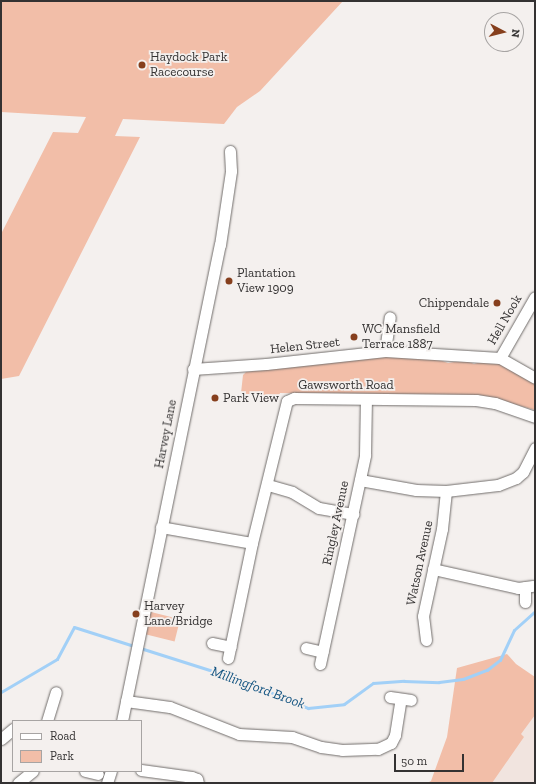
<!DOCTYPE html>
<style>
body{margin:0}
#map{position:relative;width:536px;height:784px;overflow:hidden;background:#f4f0ee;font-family:"Zilla Slab",serif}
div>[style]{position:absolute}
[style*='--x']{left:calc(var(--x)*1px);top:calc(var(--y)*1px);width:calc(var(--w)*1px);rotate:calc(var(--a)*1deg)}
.built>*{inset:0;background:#f1e4df}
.green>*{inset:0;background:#f2bea8;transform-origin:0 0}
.stream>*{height:3px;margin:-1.5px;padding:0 1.5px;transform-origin:1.5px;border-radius:1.5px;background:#a2d0f7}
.roads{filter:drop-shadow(0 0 1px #716d6b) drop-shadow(0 0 1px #716d6b)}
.minor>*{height:11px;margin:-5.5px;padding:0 5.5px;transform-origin:5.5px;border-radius:5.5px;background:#fff}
.dots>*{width:11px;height:11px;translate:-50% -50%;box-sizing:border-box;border:2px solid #f4f0ee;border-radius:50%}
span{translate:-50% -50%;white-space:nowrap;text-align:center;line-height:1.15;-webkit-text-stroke:3.5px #f4f0ee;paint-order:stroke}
.poi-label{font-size:13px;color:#343232}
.left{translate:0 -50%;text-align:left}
.right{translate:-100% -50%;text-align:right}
.street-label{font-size:13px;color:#343232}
.water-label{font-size:14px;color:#125380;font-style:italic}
.frame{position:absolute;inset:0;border:2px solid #343232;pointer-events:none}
.legend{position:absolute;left:12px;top:720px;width:130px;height:52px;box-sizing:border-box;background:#f4f0ee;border:1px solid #a7a4a3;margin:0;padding:5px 7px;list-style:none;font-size:12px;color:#343232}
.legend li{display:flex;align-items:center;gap:8px;height:20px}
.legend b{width:20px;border:1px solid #a7a4a3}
.north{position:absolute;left:484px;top:12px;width:40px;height:40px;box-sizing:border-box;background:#f4f0ee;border:1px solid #a7a4a3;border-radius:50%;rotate:97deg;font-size:11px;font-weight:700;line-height:16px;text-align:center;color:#343232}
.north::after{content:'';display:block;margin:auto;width:14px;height:18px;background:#863f1d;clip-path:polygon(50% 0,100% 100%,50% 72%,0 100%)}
.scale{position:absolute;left:394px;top:754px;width:70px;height:18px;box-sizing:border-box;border:2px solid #343232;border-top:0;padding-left:5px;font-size:12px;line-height:14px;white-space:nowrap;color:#343232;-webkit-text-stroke:3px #f4f0ee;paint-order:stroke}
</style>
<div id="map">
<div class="built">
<div style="clip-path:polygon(535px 677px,535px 783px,455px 783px)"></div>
</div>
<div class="green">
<div style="clip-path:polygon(1px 1px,343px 1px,260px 91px,237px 107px,224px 124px,123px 119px,115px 136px,140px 137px,19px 376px,1px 379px,1px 234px,53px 132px,78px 133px,86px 117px,1px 112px)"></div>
<div style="clip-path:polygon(364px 356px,431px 357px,448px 363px,465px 360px,474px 364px,484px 361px,500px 361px,535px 383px,535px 410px,492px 398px,280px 393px,278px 399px,241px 393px,243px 375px,246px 372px)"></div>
<div style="left:151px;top:612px;width:30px;height:23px;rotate:14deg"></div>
<div style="clip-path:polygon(507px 654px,516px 664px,535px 677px,535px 715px,521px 734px,524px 737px,492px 783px,427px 783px,431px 781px,447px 737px,457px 668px)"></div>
</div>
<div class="stream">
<div style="--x:1;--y:692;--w:65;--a:-30.5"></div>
<div style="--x:57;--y:659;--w:36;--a:-62"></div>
<div style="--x:74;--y:627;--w:172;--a:17.6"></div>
<div style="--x:238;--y:679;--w:76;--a:22.5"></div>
<div style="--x:308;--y:708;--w:36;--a:-6"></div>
<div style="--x:344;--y:704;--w:36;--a:-36"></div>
<div style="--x:373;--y:683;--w:31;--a:-4"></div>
<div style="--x:404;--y:681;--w:35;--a:2"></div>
<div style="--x:439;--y:682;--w:24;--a:-7"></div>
<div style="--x:463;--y:679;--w:26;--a:-21"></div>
<div style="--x:487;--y:670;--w:16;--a:-38"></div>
<div style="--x:500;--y:660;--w:33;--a:-65"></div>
<div style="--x:514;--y:630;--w:28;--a:-42"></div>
</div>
<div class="roads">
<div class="minor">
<div style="--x:385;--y:351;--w:34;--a:-82"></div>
<div style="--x:500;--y:358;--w:70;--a:-60.2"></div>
<div style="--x:193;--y:369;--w:73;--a:-3.9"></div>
<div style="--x:266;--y:364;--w:120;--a:-6.2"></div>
<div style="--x:385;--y:351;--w:115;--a:3.5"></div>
<div style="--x:500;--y:358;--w:40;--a:29.7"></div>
<div style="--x:360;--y:480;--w:57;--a:10.1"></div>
<div style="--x:416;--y:490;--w:30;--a:2"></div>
<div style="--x:446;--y:491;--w:52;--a:-6.6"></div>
<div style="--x:498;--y:485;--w:19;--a:-21"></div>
<div style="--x:516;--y:478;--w:9;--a:-41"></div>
<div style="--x:523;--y:472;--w:27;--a:-63"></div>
<div style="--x:268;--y:485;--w:25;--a:16"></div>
<div style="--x:292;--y:492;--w:31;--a:31"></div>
<div style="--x:319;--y:508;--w:35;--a:10"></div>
<div style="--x:161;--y:527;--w:92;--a:10"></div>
<div style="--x:433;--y:569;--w:87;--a:12.6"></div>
<div style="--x:518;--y:588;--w:15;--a:-8"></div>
<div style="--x:525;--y:602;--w:15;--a:-90"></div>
<div style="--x:426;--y:640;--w:24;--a:-97"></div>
<div style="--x:423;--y:616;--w:89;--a:-77.7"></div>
<div style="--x:442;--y:529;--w:38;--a:-84"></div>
<div style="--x:212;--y:643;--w:19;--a:12"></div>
<div style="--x:306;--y:648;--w:17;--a:13"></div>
<div style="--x:228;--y:658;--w:117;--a:-78.2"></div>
<div style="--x:252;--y:543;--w:146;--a:-76.2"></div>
<div style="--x:287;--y:401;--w:8;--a:-23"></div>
<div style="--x:294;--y:398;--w:182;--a:0.6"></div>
<div style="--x:476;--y:400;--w:19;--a:9"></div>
<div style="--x:495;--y:403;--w:42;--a:19.3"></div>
<div style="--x:320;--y:664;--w:214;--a:-77.8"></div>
<div style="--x:365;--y:455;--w:56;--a:-89"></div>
<div style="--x:390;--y:697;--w:21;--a:8"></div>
<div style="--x:126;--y:701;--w:44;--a:7.8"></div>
<div style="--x:170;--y:707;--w:74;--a:21.4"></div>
<div style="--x:239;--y:734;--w:53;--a:3.2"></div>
<div style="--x:292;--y:737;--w:31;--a:19"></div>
<div style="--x:321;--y:747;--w:21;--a:8"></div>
<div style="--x:342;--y:750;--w:36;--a:-2"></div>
<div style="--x:378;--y:749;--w:14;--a:-25"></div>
<div style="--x:391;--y:743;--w:9;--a:-63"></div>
<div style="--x:395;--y:735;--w:36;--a:-81"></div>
<div style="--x:47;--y:721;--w:30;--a:-73"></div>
<div style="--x:122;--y:721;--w:486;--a:-78.4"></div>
<div style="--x:220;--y:245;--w:75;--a:-81.5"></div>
<div style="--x:231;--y:171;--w:20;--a:-93"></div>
<div style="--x:1;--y:739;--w:16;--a:-40"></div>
<div style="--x:141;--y:770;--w:51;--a:7.8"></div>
<div style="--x:192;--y:777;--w:5;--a:22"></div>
<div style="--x:197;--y:779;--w:4;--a:76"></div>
<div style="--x:85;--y:771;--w:13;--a:13"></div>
<div style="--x:18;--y:783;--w:19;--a:-39"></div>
<div style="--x:107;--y:783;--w:13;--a:-72"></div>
</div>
</div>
<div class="dots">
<div style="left:142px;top:65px;background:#863f1d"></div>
<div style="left:229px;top:281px;background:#863f1d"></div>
<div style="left:497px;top:303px;background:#863f1d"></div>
<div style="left:354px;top:337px;background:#863f1d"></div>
<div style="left:215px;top:398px;background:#863f1d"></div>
<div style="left:136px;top:614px;background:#863f1d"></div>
</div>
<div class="poi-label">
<span class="left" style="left:150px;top:65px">Haydock Park<br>Racecourse</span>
<span class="left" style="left:237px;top:281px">Plantation<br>View 1909</span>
<span class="right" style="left:489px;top:303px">Chippendale</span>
<span class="left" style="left:362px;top:337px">WC Mansfield<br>Terrace 1887</span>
<span class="left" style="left:223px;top:398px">Park View</span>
<span class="left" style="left:144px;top:614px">Harvey<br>Lane/Bridge</span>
</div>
<div class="street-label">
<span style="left:505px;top:320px;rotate:-60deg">Hell Nook</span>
<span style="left:305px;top:346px;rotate:-6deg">Helen Street</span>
<span style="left:346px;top:385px">Gawsworth Road</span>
<span style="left:166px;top:434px;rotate:-79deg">Harvey Lane</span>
<span style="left:336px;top:523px;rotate:-78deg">Ringley Avenue</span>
<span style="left:420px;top:563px;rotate:-78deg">Watson Avenue</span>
</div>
<div class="water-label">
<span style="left:258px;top:688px;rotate:20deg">Millingford Brook</span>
</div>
<div class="frame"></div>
<ul class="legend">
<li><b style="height:5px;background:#fff"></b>Road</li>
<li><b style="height:11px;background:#f2bea8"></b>Park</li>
</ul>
<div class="north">N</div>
<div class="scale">50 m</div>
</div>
